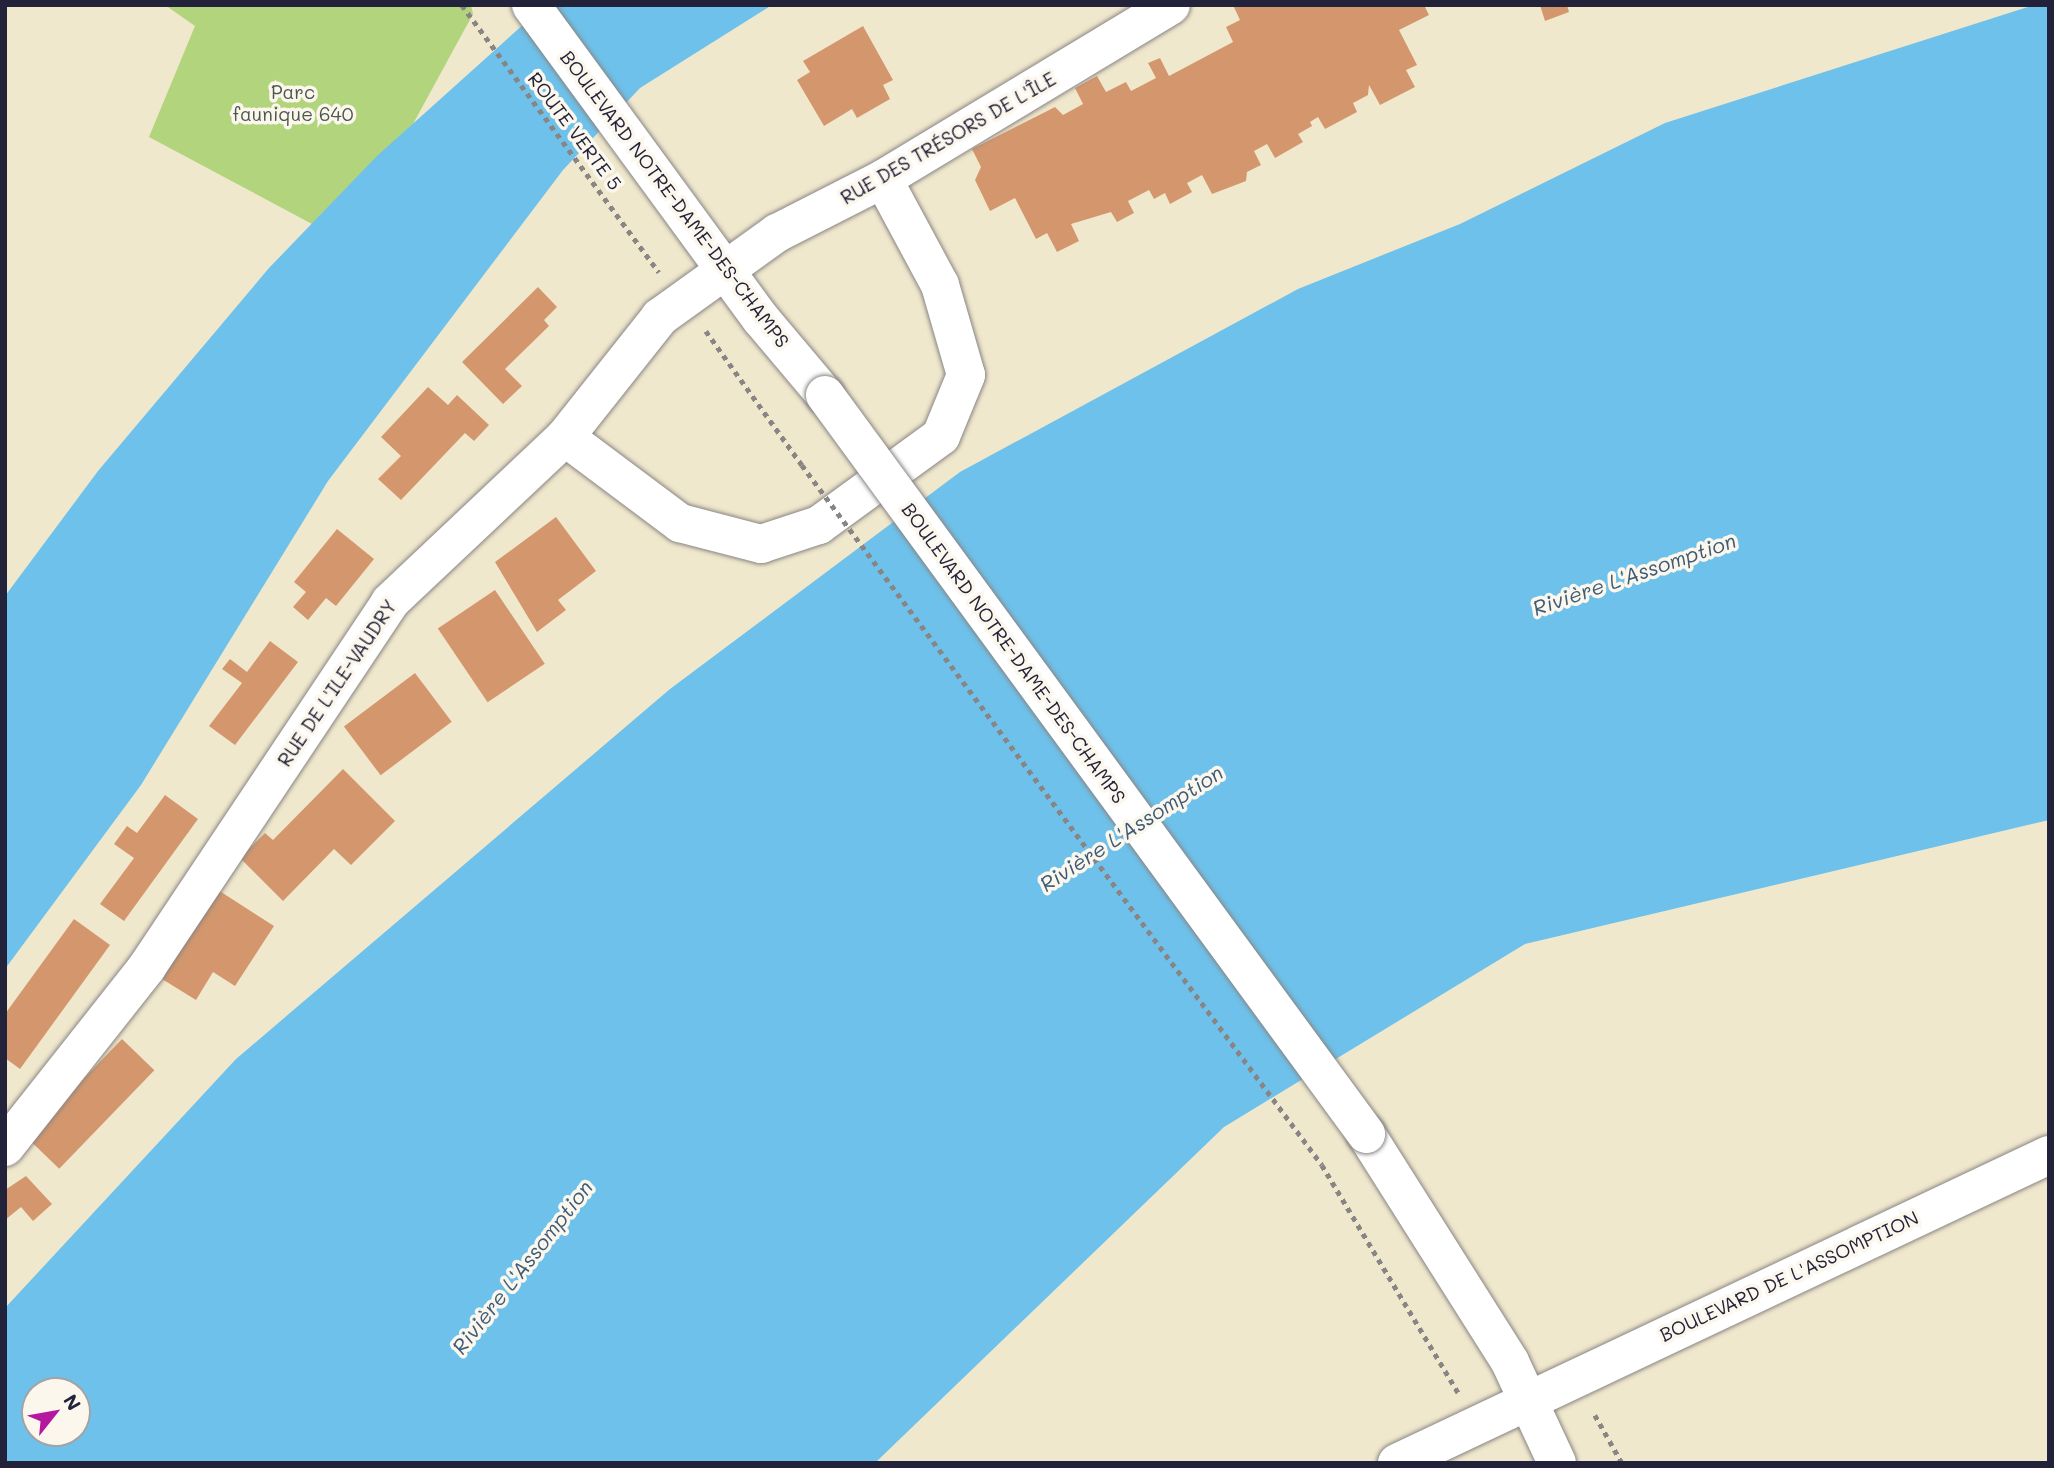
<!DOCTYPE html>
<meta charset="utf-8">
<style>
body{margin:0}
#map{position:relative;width:2054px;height:1468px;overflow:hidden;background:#f0e8cd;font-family:Mali,sans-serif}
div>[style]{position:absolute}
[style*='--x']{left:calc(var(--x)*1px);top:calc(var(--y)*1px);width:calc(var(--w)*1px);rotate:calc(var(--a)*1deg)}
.green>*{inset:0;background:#b1d47d}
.water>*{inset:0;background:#6ec1ea}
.building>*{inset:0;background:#d4976d;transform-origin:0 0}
.path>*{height:4.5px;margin-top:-2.25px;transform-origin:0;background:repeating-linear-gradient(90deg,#898584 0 5px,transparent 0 10px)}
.roads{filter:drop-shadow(0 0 2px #898584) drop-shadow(0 0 2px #898584)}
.minor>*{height:38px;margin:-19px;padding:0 19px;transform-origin:19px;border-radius:19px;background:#fff}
.major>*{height:38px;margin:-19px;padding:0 19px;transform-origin:19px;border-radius:19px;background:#fff}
.path-bridge>*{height:4.5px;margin-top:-2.25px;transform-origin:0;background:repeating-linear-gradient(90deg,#898584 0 5px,transparent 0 10px)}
.bridges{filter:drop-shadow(0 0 2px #898584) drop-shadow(0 0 2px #898584)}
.major-bridge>*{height:38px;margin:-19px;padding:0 19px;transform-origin:19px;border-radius:19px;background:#fff}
span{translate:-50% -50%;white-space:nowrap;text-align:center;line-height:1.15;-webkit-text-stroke:7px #fbf7ec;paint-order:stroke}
.park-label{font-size:19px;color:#4d574f}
.street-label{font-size:19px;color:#22223b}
.water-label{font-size:21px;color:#3d5a78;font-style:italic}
.frame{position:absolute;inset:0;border:7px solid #22223b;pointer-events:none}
.north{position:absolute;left:21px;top:1377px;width:70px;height:70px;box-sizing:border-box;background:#fbf7ec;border:2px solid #a4a2a5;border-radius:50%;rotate:59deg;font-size:19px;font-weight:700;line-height:28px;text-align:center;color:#22223b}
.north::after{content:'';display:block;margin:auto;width:24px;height:32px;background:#b5179e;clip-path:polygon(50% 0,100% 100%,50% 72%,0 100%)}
</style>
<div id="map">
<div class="green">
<div style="clip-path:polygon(165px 5px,471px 5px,473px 14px,413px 124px,312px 224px,149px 137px,195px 26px)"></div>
</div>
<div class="water">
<div style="clip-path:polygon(545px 5px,772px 5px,640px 88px,563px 170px,328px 481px,141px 785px,5px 969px,5px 596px,98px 471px,269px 268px,377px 156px)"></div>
<div style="clip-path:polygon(evenodd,2034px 5px,2049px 5px,2049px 820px,1525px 944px,1224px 1127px,875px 1463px,5px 1463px,5px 1308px,236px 1059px,670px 689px,960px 472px,1298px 289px,1460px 224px,1665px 123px,2034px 5px,35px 1391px,77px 1391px,77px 1433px,35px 1433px,35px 1391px)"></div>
</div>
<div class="building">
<div style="clip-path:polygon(1233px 5px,1424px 5px,1429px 15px,1399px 30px,1417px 65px,1406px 70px,1415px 87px,1380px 105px,1369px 85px,1368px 95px,1353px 103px,1357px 112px,1325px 129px,1318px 117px,1310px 122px,1312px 126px,1298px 134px,1303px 142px,1275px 158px,1267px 144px,1254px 151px,1261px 165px,1247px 172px,1246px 181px,1212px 194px,1202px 175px,1187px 183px,1192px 192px,1170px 204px,1165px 193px,1154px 199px,1149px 190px,1128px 201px,1134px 213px,1117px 222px,1111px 212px,1071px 224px,1079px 241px,1057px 252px,1047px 233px,1036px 239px,1015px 198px,990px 211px,975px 180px,981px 167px,972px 149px,1055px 107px,1063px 115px,1083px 104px,1075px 88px,1097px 76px,1106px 92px,1126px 82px,1131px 91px,1156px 78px,1148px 63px,1160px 58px,1169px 76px,1233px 42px,1226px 27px,1240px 20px)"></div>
<div style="clip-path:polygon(1540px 5px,1567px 5px,1569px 12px,1545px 21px)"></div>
<div style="clip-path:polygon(863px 26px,893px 80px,883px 85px,890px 99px,857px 118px,852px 109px,824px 126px,797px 80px,810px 72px,803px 61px)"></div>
<div style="clip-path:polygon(538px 287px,557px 307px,544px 320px,549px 326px,505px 369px,522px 386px,503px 404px,462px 362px)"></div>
<div style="clip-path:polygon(428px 387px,448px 405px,457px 395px,489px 425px,474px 441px,465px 433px,401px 500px,378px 479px,401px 456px,381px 437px)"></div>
<div style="clip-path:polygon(556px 517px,596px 571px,558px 600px,566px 610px,537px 632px,495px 562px)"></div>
<div style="clip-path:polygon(337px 529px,374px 559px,336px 606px,326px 598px,308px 620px,293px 607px,306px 592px,294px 582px)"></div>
<div style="left:495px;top:590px;width:89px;height:69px;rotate:56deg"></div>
<div style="clip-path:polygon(270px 641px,298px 662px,235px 745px,209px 726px,242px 683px,222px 669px,230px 659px,247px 672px)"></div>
<div style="left:415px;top:673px;width:61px;height:89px;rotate:53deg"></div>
<div style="clip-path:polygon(343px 769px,395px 821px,351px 865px,334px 849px,283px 901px,240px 858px,265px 833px,273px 840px)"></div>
<div style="clip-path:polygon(165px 795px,198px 819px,124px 921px,100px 904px,134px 858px,114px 844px,127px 826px,137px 833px)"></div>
<div style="clip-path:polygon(218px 890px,274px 926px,235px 986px,213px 972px,196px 1000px,162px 979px)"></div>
<div style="clip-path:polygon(74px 919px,110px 945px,20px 1069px,5px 1058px,5px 1014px)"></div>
<div style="left:122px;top:1039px;width:45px;height:137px;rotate:44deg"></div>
<div style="clip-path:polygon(26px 1176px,52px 1204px,33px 1221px,21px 1207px,5px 1220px,5px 1190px)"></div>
</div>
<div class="path">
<div style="--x:462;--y:5;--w:332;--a:53.6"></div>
<div style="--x:706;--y:331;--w:165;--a:54.4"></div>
<div style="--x:1322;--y:1165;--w:267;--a:59.1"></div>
<div style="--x:1595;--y:1415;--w:55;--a:60.6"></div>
</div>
<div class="roads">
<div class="minor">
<div style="--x:565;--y:437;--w:144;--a:36.8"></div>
<div style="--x:680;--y:523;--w:84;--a:14.5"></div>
<div style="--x:761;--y:544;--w:61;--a:-18.1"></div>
<div style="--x:819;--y:525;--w:151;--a:-36.1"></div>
<div style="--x:941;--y:436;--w:66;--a:-67.7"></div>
<div style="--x:966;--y:375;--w:94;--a:-106.1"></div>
<div style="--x:940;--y:285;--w:120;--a:-118.3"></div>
<div style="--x:5;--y:1147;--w:229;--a:-51.7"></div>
<div style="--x:147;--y:967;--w:438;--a:-56.3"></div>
<div style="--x:390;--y:602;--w:241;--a:-43.3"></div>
<div style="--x:565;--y:437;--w:153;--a:-51.6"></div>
<div style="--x:660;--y:317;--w:144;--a:-35.7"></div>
<div style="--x:777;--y:233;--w:119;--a:-27"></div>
<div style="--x:883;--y:179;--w:336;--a:-31.1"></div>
<div style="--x:1397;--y:1463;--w:721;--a:-25.29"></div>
</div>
<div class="major">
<div style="--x:531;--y:5;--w:389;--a:53.8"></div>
<div style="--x:761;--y:319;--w:99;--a:49.9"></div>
<div style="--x:1366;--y:1134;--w:270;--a:57.7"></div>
<div style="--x:1510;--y:1362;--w:111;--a:65"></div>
</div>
</div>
<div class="path-bridge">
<div style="--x:802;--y:465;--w:872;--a:53.39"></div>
</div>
<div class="bridges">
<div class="major-bridge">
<div style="--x:825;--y:395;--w:916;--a:53.79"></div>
</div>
</div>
<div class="park-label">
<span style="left:293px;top:103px">Parc<br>faunique 640</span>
</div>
<div class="street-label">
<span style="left:575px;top:131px;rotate:53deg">ROUTE VERTE 5</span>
<span style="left:948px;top:138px;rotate:-30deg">RUE DES TRÉSORS DE L'ÎLE</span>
<span style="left:675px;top:199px;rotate:53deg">BOULEVARD NOTRE-DAME-DES-CHAMPS</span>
<span style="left:1014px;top:653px;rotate:54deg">BOULEVARD NOTRE-DAME-DES-CHAMPS</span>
<span style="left:337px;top:683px;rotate:-56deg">RUE DE L'ILE-VAUDRY</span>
<span style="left:1789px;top:1276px;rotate:-25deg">BOULEVARD DE L'ASSOMPTION</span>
</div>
<div class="water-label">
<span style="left:1634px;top:574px;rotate:-19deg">Rivière L'Assomption</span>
<span style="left:1131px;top:828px;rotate:-33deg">Rivière L'Assomption</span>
<span style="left:522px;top:1267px;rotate:-52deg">Rivière L'Assomption</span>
</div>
<div class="frame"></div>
<div class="north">N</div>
</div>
